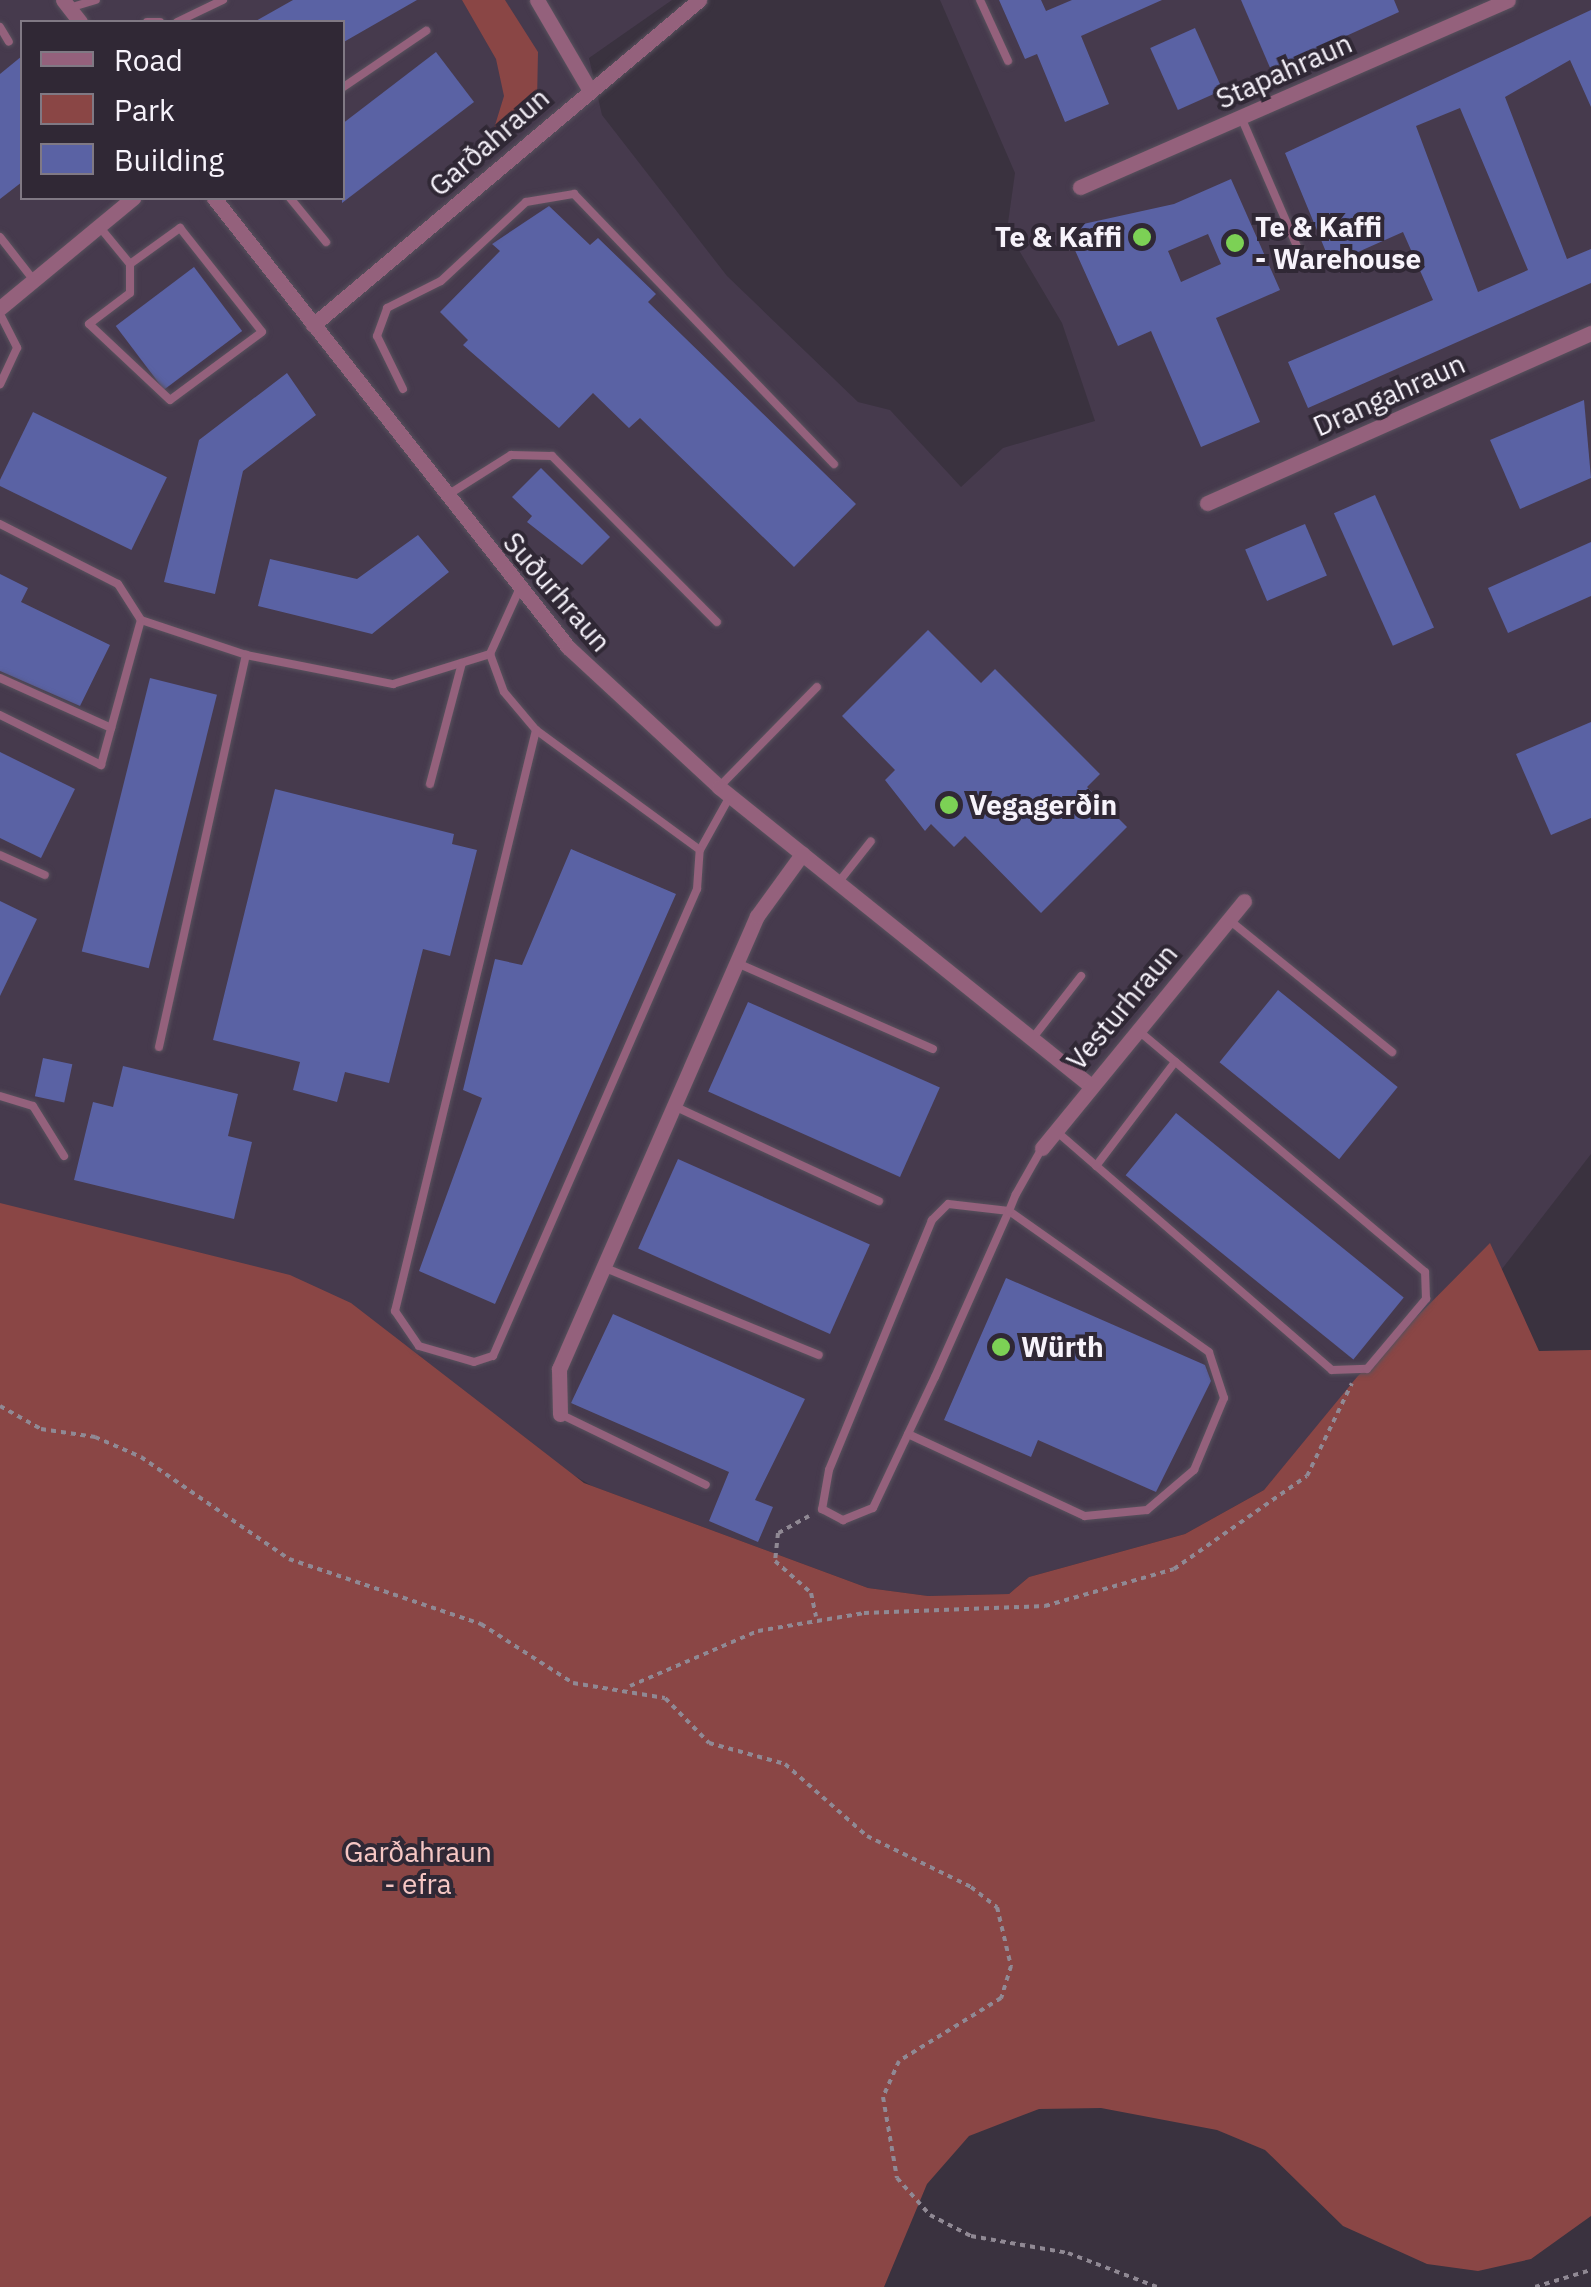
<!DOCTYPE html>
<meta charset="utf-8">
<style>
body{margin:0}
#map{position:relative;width:1591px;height:2287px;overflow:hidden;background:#3a323f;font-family:"IBM Plex Sans",sans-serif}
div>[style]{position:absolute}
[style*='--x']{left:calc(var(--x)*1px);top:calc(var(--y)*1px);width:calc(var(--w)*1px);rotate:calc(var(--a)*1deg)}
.built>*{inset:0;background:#463a4d}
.green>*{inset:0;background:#8a4645}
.building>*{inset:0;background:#5a62a4;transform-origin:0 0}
.path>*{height:4px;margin-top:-2px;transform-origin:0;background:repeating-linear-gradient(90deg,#908994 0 5px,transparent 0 10px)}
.roads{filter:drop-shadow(0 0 2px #58515d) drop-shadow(0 0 2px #58515d)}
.service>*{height:8px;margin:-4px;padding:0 4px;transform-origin:4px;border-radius:4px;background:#94617c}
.minor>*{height:15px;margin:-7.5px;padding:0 7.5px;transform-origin:7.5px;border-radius:7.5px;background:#94617c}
.dots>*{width:28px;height:28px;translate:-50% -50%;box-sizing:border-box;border:5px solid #302835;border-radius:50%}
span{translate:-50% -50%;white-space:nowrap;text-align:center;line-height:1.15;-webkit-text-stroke:8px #302835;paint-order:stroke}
.street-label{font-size:28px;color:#f7f3fb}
.poi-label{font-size:28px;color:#f7f3fb;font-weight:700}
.left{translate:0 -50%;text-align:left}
.right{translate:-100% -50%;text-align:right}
.park-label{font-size:28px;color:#f6c7c4}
.legend{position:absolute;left:20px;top:20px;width:325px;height:180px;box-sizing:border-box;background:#302835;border:2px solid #807984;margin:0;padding:12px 18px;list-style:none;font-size:30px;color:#f7f3fb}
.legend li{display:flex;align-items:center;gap:20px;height:50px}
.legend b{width:50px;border:2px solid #807984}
</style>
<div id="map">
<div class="built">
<div style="clip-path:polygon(evenodd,0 0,672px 0,589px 58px,602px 115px,727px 276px,858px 402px,890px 410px,961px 487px,1003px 448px,1095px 421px,1062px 323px,1007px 230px,1015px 173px,940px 0,1591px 0,1591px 1154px,1423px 1371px,1301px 1447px,1264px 1490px,1185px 1534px,1029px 1577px,1009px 1594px,928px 1596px,868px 1588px,592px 1486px,380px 1362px,0 1222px,0 0,22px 22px,342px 22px,342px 198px,22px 198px,22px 22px)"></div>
</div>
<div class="green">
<div style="clip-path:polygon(462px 0,505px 0,538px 52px,537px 102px,502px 145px,492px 135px,504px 96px,496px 59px)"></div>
<div style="clip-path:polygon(0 1203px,290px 1275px,351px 1303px,584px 1483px,868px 1588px,928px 1596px,1009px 1594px,1029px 1577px,1185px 1534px,1264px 1490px,1357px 1377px,1490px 1243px,1539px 1351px,1591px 1350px,1591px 2216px,1531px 2259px,1478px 2271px,1427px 2264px,1343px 2226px,1265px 2150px,1217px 2130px,1101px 2108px,1039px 2109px,969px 2136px,927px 2184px,884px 2287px,0 2287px)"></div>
</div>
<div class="building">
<div style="clip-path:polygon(293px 0,417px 0,342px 43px,342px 22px,254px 22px)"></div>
<div style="clip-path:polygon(999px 0,1041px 0,1046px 11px,1072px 0,1162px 0,1081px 36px,1109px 104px,1065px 122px,1037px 54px,1025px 59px)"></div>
<div style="clip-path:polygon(1241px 0,1394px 0,1399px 12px,1271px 70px)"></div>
<div style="clip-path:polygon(evenodd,1591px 10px,1591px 107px,1570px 60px,1505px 97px,1567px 259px,1591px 249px,1591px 283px,1308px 408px,1288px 362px,1433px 300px,1403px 232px,1331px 264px,1285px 153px,1591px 10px,1460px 108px,1528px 270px,1478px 292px,1416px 126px,1460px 108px)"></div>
<div style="left:1195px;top:28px;width:68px;height:49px;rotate:66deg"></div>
<div style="clip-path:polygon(436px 52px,474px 102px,342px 203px,342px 124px)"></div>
<div style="clip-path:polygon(22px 56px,22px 182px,0 199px,0 74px)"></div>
<div style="clip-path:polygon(evenodd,1231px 179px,1280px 290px,1216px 318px,1260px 422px,1201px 447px,1151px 331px,1118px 346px,1065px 228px,1174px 204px,1231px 179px,1208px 234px,1221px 264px,1181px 282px,1168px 251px,1208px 234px)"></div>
<div style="clip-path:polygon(549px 206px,590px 245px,598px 238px,656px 294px,648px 302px,856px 504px,794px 567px,640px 418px,629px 428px,593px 393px,559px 428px,463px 345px,468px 340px,440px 312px,500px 251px,492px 244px)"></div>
<div style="left:194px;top:267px;width:80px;height:98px;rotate:53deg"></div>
<div style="clip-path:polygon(287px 373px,316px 415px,243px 471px,215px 594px,164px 582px,199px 440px)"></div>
<div style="clip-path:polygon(1584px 400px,1591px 478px,1520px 509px,1490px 440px)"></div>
<div style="left:33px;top:412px;width:149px;height:81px;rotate:26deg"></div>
<div style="clip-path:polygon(541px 468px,610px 537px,582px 565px,527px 522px,532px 516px,512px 497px)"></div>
<div style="left:1375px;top:495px;width:145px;height:45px;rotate:66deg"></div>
<div style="left:1305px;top:524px;width:56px;height:65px;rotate:67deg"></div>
<div style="clip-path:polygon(418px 535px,449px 572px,372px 634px,258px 606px,270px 559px,357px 579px)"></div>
<div style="clip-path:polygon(1591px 542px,1591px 596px,1508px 633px,1488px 588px)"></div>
<div style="clip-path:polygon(0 574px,28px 588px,21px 602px,110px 645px,80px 706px,0 671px)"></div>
<div style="clip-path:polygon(928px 630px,981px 683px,995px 669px,1100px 774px,1087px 787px,1127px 827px,1041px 913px,965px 836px,954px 847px,931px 824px,925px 831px,885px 780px,895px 770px,842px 716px)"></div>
<div style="left:150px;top:678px;width:69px;height:282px;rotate:14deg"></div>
<div style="clip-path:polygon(1591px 722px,1591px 818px,1551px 835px,1516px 754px)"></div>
<div style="clip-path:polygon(0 752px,75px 789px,41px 858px,0 838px)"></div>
<div style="clip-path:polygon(275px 789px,454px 834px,452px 844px,477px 850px,450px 956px,423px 949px,389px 1083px,345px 1072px,337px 1102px,293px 1090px,300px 1062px,213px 1040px)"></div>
<div style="clip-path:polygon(571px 849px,676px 894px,495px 1304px,419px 1271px,482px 1098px,463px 1090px,495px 959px,522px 965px)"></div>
<div style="clip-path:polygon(0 901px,37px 919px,0 996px)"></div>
<div style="left:1278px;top:990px;width:154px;height:93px;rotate:39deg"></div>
<div style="left:748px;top:1002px;width:210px;height:98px;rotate:24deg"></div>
<div style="left:43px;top:1058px;width:30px;height:39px;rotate:12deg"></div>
<div style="clip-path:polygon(123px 1066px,238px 1094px,228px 1136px,252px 1142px,234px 1219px,74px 1180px,93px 1102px,113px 1107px)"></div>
<div style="left:1176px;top:1113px;width:293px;height:80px;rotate:39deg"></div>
<div style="left:678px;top:1159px;width:210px;height:98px;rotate:24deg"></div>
<div style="clip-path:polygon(1006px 1278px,1205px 1365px,1211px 1381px,1156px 1492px,1038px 1440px,1031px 1457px,944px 1420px)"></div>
<div style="clip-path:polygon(613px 1314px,805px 1399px,755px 1500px,773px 1507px,758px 1542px,709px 1521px,729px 1472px,571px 1403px)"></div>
</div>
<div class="path">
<div style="--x:0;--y:1406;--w:47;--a:29.3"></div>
<div style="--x:41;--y:1429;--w:55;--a:8.4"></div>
<div style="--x:95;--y:1437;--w:50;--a:23.5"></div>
<div style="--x:141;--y:1457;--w:180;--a:34.6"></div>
<div style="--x:289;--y:1559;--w:203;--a:18.7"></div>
<div style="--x:481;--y:1624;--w:109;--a:32.7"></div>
<div style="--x:573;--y:1683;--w:93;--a:9.3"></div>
<div style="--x:665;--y:1698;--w:63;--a:45.6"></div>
<div style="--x:709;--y:1743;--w:79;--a:15.4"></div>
<div style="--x:785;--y:1764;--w:109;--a:41.3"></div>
<div style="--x:867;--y:1836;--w:116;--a:26.1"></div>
<div style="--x:971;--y:1887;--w:33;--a:38"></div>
<div style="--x:997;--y:1907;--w:61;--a:76.7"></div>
<div style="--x:1011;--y:1966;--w:34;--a:107"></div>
<div style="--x:1001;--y:1998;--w:120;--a:148.3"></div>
<div style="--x:899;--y:2061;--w:39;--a:114"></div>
<div style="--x:883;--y:2097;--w:82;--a:80.2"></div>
<div style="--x:897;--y:2178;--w:50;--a:48.3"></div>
<div style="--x:930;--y:2215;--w:46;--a:27.1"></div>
<div style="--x:971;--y:2236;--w:98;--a:9.9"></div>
<div style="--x:1068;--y:2253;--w:95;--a:20.9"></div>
<div style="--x:809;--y:1516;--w:35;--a:151"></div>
<div style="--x:778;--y:1533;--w:28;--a:96"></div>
<div style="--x:775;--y:1561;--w:48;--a:41.6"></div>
<div style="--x:811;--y:1593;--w:24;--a:78"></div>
<div style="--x:630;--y:1686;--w:139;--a:-23.3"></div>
<div style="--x:758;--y:1631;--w:108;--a:-9.6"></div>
<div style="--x:864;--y:1613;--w:181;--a:-2.2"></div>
<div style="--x:1045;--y:1606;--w:134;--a:-16"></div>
<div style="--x:1174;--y:1569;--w:162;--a:-35"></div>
<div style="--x:1307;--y:1476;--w:103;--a:-64.2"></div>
<div style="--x:1535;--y:2287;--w:59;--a:-16.9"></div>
</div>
<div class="roads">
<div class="service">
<div style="--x:980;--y:0;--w:67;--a:65.3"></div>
<div style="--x:69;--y:8;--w:28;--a:-17"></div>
<div style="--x:147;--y:22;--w:13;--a:0"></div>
<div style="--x:177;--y:22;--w:51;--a:-25.6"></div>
<div style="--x:0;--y:27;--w:17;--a:59"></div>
<div style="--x:342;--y:88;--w:102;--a:-34.2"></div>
<div style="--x:1241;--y:117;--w:154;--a:66.6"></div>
<div style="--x:290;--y:198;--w:57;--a:50.7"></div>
<div style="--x:98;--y:225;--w:50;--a:50.6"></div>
<div style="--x:130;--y:264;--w:62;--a:-35.8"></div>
<div style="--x:180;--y:228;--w:132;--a:51.7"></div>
<div style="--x:262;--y:332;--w:114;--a:143.5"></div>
<div style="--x:170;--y:400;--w:111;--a:-136.8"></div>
<div style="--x:89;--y:324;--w:51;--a:-37.1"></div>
<div style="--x:130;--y:293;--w:29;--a:-90"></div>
<div style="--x:0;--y:237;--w:52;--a:52"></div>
<div style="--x:0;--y:314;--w:38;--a:63"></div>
<div style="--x:17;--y:348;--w:40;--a:115"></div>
<div style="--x:403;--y:389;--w:59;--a:-116.1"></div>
<div style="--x:377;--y:336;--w:30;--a:-70"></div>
<div style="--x:387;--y:308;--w:60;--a:-26.6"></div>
<div style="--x:441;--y:281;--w:116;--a:-42.9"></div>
<div style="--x:526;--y:202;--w:49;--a:-9.5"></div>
<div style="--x:574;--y:194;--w:375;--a:46.1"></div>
<div style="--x:446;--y:496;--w:77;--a:-32.2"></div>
<div style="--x:511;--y:455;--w:41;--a:1.4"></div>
<div style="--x:552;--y:456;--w:234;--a:45.2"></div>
<div style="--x:0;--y:524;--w:132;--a:27"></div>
<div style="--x:118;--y:584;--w:43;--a:57.4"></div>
<div style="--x:141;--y:620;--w:111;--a:18.4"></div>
<div style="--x:246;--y:655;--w:150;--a:11.2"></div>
<div style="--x:393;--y:684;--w:102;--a:-17.2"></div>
<div style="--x:519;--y:590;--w:70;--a:114.4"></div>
<div style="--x:490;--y:654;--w:40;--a:69.8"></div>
<div style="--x:504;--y:692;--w:50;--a:49.9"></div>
<div style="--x:536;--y:730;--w:203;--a:36.2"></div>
<div style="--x:700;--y:850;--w:62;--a:-60.9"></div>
<div style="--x:0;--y:678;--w:122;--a:24.2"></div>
<div style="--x:0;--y:715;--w:113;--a:26.3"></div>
<div style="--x:101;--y:765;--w:150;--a:-74.6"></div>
<div style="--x:536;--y:730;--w:598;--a:103.64"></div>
<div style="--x:395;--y:1311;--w:42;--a:55.6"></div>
<div style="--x:419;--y:1346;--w:57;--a:16.2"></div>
<div style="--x:474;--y:1362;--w:20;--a:-18"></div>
<div style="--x:493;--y:1356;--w:510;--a:-66.4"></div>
<div style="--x:697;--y:889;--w:39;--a:-86"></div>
<div style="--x:430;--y:784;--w:125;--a:-75.2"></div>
<div style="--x:719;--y:787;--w:140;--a:-45.6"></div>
<div style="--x:0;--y:855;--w:49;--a:24"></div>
<div style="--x:838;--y:883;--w:53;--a:-51.8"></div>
<div style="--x:1229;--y:920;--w:210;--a:39"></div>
<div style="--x:737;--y:963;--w:214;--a:23.7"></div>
<div style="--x:1032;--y:1039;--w:80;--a:-52.1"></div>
<div style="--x:159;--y:1047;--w:402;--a:-77.5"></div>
<div style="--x:0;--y:1096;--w:34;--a:17"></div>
<div style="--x:33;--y:1106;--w:59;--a:58.2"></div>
<div style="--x:674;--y:1106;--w:226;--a:24.9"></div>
<div style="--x:1056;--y:1131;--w:365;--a:40.9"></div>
<div style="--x:1332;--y:1370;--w:35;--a:-2"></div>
<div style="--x:1367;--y:1369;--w:92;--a:-49.9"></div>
<div style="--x:1426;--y:1299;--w:27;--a:-92"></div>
<div style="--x:1425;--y:1272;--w:374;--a:-139.9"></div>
<div style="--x:1096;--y:1166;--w:131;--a:-52.8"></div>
<div style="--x:603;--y:1267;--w:233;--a:22.2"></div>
<div style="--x:560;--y:1414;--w:162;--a:25.9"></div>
<div style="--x:908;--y:1434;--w:195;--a:24.9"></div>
<div style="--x:1085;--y:1516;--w:62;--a:-5.5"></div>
<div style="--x:1147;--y:1510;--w:62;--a:-40.4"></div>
<div style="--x:1194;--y:1470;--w:78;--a:-67.4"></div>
<div style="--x:1224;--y:1398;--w:48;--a:-108.1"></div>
<div style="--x:1209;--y:1352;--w:245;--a:-144.8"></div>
<div style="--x:1009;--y:1211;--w:61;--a:-173.5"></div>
<div style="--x:948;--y:1204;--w:23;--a:135"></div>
<div style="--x:932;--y:1220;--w:270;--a:112.4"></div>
<div style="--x:829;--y:1470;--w:40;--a:100"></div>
<div style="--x:822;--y:1509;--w:24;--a:28"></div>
<div style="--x:843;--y:1520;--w:32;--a:-22"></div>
<div style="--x:873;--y:1508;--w:145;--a:-64.7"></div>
<div style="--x:935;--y:1377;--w:182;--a:-66"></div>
<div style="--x:1009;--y:1211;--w:18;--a:-68"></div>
<div style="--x:1016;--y:1194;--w:53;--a:-60.5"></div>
</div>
<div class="minor">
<div style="--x:63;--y:0;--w:28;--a:52"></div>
<div style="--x:537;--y:0;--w:103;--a:59.7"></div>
<div style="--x:1080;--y:187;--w:467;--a:-23.6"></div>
<div style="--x:214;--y:198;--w:572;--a:51.75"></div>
<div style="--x:568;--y:647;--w:206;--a:42.8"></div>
<div style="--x:719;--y:787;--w:474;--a:38.8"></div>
<div style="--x:0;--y:308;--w:173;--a:-39.6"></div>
<div style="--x:313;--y:325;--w:505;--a:-40.1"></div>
<div style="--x:1207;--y:503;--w:420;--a:-23.9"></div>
<div style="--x:1042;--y:1148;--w:319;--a:-50.7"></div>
<div style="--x:560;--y:1414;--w:45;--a:-91.3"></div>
<div style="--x:559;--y:1369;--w:494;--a:-66.4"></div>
<div style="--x:757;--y:916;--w:77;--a:-54"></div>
</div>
</div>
<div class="dots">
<div style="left:1142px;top:237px;background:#7cd155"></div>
<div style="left:1235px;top:243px;background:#7cd155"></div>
<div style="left:949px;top:805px;background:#7cd155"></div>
<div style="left:1001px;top:1347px;background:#7cd155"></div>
</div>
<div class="street-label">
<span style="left:1284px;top:71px;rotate:-24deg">Stapahraun</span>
<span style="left:489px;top:142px;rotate:-41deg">Garðahraun</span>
<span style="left:1389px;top:395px;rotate:-24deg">Drangahraun</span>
<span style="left:557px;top:592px;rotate:49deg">Suðurhraun</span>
<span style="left:1122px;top:1007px;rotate:-50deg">Vesturhraun</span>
</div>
<div class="poi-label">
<span class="left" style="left:1255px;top:243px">Te &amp; Kaffi<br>- Warehouse</span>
<span class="right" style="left:1122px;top:237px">Te &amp; Kaffi</span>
<span class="left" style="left:969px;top:805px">Vegagerðin</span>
<span class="left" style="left:1021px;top:1347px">Würth</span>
</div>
<div class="park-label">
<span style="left:418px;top:1868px">Garðahraun<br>- efra</span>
</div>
<ul class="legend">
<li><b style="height:12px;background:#94617c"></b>Road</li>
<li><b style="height:28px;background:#8a4645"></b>Park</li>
<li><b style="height:28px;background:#5a62a4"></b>Building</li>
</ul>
</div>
